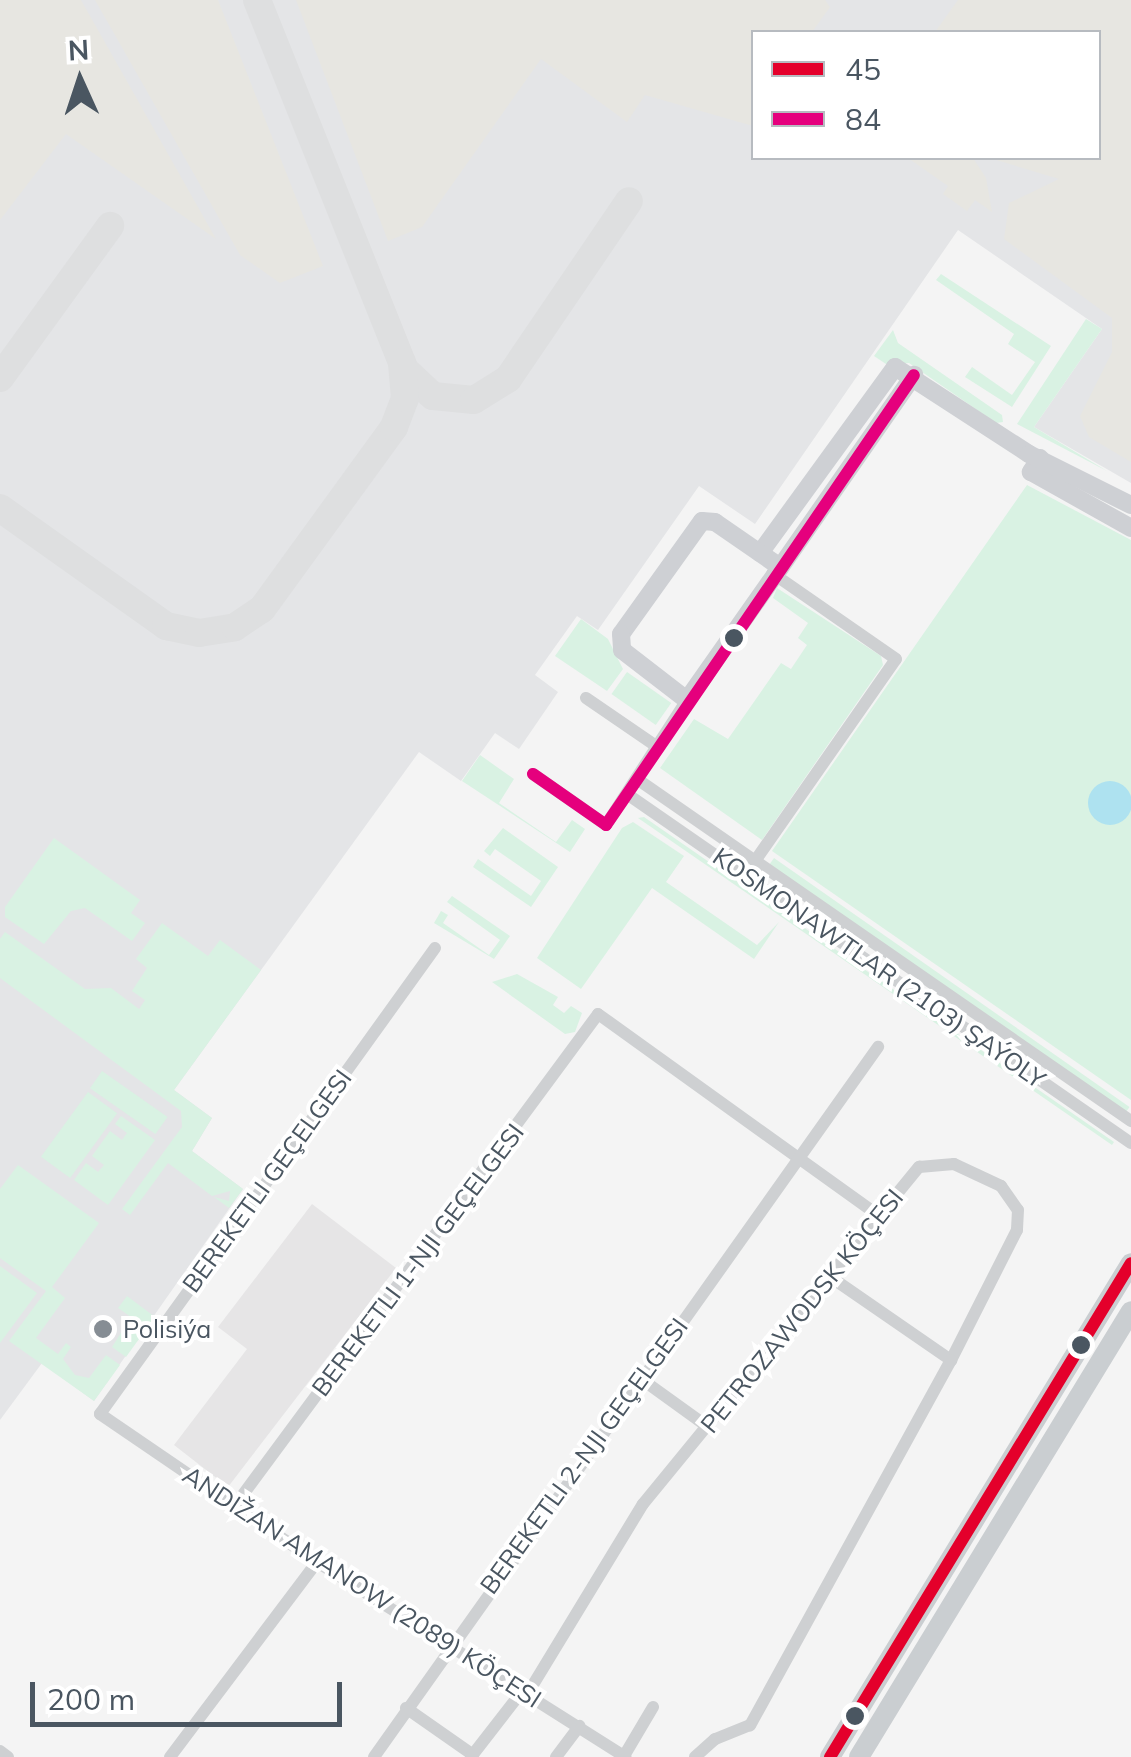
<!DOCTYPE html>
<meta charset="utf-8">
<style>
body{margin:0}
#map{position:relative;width:1131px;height:1757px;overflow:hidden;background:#f4f4f4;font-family:Mulish,sans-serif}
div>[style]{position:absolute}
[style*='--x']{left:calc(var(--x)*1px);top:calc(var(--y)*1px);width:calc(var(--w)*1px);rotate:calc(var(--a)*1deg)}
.education>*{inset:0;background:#e6e5e6}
.airport>*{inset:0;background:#e4e5e7}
.green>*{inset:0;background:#d9f2e3;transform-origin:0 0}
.sand>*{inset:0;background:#e7e6e1}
.water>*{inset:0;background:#aee2f0}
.round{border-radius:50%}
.taxiway>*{height:28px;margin:-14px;padding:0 14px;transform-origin:14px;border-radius:14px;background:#dedfe0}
.street>*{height:12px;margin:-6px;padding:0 6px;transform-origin:6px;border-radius:6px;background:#ced0d2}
.secondary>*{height:18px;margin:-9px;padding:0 9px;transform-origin:9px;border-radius:9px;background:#ced0d4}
.primary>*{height:20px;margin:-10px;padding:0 10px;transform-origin:10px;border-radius:10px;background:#caced1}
.bus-1>*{height:12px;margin:-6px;padding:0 6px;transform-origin:6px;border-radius:6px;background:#e4002b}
.bus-2>*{height:12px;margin:-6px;padding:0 6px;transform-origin:6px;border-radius:6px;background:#e5007d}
.dots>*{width:28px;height:28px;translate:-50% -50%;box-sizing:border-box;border:5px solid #fff;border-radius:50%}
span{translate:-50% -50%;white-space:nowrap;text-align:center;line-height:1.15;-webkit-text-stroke:8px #fff;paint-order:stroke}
.street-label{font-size:25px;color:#4a5661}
.poi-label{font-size:25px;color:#4a5661}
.left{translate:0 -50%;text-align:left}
.legend{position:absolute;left:751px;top:30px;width:350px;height:130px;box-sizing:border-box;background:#fff;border:2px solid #b7bbc0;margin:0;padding:12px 18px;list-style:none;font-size:30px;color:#4a5661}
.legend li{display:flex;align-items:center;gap:20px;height:50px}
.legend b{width:50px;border:2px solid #b7bbc0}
.north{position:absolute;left:30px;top:30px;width:100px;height:100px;-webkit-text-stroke:8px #fff;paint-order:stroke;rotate:357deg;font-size:28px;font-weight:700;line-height:40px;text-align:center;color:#4a5661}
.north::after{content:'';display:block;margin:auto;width:35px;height:45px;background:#4a5661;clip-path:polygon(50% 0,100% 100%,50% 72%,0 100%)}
.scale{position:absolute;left:30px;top:1682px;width:312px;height:45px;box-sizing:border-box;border:5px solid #4a5661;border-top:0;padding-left:12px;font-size:30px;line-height:35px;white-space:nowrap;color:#4a5661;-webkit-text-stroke:8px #fff;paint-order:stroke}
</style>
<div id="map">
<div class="education">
<div style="clip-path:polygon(312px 1204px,396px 1268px,228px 1487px,174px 1445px,247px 1349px,218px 1327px)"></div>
</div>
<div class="airport">
<div style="clip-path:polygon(evenodd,0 0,1131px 0,1131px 483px,1034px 427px,1102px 329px,958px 230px,755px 524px,699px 486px,598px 630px,577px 616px,535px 675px,558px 692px,519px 749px,495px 733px,461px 781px,419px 752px,174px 1090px,212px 1118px,192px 1151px,243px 1189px,94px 1401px,42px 1363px,0 1420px,0 0,754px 32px,1098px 32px,1098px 158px,754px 158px,754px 32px)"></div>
</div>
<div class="green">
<div style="clip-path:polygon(941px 274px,1051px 346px,1012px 407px,965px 377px,972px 367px,1012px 395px,1035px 362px,1008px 344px,1014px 334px,936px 280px)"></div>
<div style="clip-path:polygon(1086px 319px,1102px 329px,1034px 427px,1107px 471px,1017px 424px)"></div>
<div style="clip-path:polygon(893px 330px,898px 343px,1002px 415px,1003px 422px,996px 423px,909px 363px,886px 364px,874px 356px)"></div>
<div style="clip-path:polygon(1027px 485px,1131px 540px,1131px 1100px,772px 851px)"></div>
<div style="clip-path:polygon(777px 588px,881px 656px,883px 665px,762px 840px,660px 768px,694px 719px,728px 739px,781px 663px,791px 669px,807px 645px,798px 638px,808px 623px,773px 598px)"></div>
<div style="clip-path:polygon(581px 619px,608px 639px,623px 669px,607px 691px,555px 656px)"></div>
<div style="left:627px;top:672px;width:54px;height:27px;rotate:35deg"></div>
<div style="clip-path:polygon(480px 755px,514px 779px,499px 803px,556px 842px,572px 820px,585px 829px,570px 852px,462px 781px)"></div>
<div style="clip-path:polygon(644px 817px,1114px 1142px,1112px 1145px,638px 818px)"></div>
<div style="clip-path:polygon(633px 822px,684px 856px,666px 882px,757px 945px,779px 922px,754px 959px,652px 888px,581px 989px,537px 958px,622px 828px)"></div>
<div style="clip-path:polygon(503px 828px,558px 867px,531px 907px,473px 867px,478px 859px,531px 896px,541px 881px,495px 849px,490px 856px,484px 851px)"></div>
<div style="clip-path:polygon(54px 838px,140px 900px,131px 913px,145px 923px,132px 941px,85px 908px,71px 911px,44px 944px,5px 917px,5px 907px)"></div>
<div style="left:774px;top:858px;width:434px;height:8px;rotate:35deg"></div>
<div style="clip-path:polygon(452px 896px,510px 936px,494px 959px,434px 923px,441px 911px,448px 915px,443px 923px,489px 955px,500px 940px,447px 902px)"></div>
<div style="clip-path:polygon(162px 923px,208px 956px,220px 940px,261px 970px,174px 1090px,212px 1118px,192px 1151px,243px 1189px,229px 1208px,214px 1197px,229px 1201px,230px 1191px,212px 1196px,168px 1163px,130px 1215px,122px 1209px,182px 1127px,181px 1111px,0 978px,0 939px,5px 932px,85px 989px,111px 988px,139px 1009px,145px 1000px,132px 991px,147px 968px,136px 959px)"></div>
<div style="clip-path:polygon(517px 974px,558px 997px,553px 1005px,564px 1013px,571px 1006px,582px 1013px,575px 1032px,565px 1034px,492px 982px)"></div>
<div style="left:102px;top:1071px;width:80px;height:21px;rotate:35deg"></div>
<div style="left:88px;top:1092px;width:36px;height:80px;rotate:36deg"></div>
<div style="clip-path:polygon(121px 1116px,155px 1140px,108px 1205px,74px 1180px,86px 1163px,98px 1172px,104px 1165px,92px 1156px,110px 1131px,122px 1140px,127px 1133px,115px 1124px)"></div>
<div style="clip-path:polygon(18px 1165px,99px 1223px,52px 1287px,65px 1298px,36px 1338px,58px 1354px,66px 1343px,71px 1347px,63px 1359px,75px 1375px,89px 1378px,106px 1355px,120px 1365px,94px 1401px,9px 1341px,46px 1291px,0 1258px,0 1189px)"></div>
<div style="clip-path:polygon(0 1266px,37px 1293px,0 1343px)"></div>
<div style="clip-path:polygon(127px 1296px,155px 1317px,126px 1357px,112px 1347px,131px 1317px,118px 1308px)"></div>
</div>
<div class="sand">
<div style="clip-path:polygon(0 0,81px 0,216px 239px,66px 134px,0 220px)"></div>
<div style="clip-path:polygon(95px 0,218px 0,323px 266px,280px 283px,240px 255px)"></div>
<div style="clip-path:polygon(296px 0,825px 0,830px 7px,812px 32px,754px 32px,753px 126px,645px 95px,627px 122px,541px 59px,422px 227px,388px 241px)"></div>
<div style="clip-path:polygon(958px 0,1131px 0,1131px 462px,1089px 437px,1080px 416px,1112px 352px,1112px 318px,1004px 239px,1009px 203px,1059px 179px,990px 158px,1098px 158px,1098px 32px,935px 32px)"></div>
<div style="clip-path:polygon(908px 158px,973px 158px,986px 178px,992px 212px,975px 200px,967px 211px,943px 194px,948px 186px)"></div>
</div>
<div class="water">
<div class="round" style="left:1088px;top:781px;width:44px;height:44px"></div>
</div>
<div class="taxiway">
<div style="--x:257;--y:0;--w:399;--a:68.2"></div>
<div style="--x:405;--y:370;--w:38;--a:43"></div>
<div style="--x:433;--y:396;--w:41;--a:5.6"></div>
<div style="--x:474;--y:400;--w:40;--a:-32"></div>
<div style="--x:508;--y:379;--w:215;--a:-55.8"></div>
<div style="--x:0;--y:378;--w:188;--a:-54.1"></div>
<div style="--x:0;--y:508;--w:204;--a:35.4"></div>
<div style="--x:166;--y:626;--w:34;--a:12"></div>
<div style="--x:199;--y:633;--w:36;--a:-9"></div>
<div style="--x:235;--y:627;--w:32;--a:-34"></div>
<div style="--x:262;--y:609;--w:225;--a:-54"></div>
<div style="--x:394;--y:427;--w:31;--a:-69"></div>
<div style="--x:405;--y:398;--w:36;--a:-95"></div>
</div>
<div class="street">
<div style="--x:586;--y:698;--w:88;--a:34.4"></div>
<div style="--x:533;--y:774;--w:89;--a:34.9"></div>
<div style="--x:606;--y:825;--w:149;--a:-57.1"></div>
<div style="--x:637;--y:779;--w:601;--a:34.7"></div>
<div style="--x:627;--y:794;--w:613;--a:34.7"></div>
<div style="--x:755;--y:861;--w:246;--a:-55.1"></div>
<div style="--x:896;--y:659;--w:147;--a:-145.2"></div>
<div style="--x:435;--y:948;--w:574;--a:125.71"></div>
<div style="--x:100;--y:1414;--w:263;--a:34.3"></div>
<div style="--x:317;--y:1562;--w:365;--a:32.3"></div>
<div style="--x:832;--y:1278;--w:145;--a:34.6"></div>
<div style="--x:640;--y:1378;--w:84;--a:35.8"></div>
<div style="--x:236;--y:1504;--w:609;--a:-53.54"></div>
<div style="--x:598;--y:1014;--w:347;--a:35.7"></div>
<div style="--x:528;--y:1693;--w:221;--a:-58.7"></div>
<div style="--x:643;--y:1504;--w:436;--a:-50.7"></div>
<div style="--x:919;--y:1167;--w:35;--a:-5"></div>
<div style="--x:954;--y:1164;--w:52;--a:25.1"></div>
<div style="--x:1001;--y:1186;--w:29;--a:55"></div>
<div style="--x:1018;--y:1210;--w:20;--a:93"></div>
<div style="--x:1017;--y:1230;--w:146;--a:116.9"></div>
<div style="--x:951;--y:1360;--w:417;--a:118.8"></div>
<div style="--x:750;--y:1725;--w:38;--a:158"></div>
<div style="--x:715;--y:1739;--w:27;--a:138"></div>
<div style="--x:406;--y:1708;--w:82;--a:35"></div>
<div style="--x:0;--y:1751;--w:10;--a:37"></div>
<div style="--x:624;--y:1756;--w:57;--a:-59.4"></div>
<div style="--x:170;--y:1757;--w:244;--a:-53"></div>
<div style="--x:374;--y:1757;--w:871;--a:-54.63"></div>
<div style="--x:471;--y:1757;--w:85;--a:-52.2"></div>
<div style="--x:556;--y:1757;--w:39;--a:-53"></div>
</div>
<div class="secondary">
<div style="--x:1040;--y:458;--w:17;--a:123"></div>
<div style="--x:1031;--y:472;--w:115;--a:29.2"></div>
<div style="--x:760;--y:553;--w:230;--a:-54"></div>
<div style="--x:895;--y:367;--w:160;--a:33"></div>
<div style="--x:1029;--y:454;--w:114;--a:26.6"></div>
<div style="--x:780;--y:567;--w:79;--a:-145.3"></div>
<div style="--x:715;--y:522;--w:13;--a:-176"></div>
<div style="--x:702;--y:521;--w:139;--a:125.6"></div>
<div style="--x:621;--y:634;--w:16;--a:86"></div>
<div style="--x:622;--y:650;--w:82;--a:37.6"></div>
<div style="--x:687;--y:700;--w:153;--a:-54.9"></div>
<div style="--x:775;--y:575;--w:244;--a:-55.2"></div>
</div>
<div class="primary">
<div style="--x:830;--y:1757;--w:578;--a:-58.65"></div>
<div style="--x:859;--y:1757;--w:522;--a:-58.62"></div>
</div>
<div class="bus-1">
<div style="--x:830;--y:1757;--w:578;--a:-58.65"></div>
</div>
<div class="bus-2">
<div style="--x:533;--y:774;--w:89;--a:34.9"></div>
<div style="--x:606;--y:825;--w:545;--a:-55.61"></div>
</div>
<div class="dots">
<div style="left:734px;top:638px;background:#4a5661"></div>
<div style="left:103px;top:1329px;background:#868d94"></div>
<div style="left:1081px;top:1345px;background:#4a5661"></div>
<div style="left:855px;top:1716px;background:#4a5661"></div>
</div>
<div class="street-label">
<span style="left:879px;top:968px;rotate:35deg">KOSMONAWTLAR (2103) ŞAÝOLY</span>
<span style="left:267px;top:1181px;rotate:-54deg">BEREKETLI GEÇELGESI</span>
<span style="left:418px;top:1260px;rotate:-53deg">BEREKETLI 1-NJI GEÇELGESI</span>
<span style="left:802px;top:1311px;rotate:-51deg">PETROZAWODSK KÖÇESI</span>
<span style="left:584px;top:1456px;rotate:-54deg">BEREKETLI 2-NJI GEÇELGESI</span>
<span style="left:362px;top:1587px;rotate:33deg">ANDIŽAN AMANOW (2089) KÖÇESI</span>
</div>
<div class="poi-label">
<span class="left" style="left:123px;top:1329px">Polisiýa</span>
</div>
<ul class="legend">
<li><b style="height:12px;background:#e4002b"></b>45</li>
<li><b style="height:12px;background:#e5007d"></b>84</li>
</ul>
<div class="north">N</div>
<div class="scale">200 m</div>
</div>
